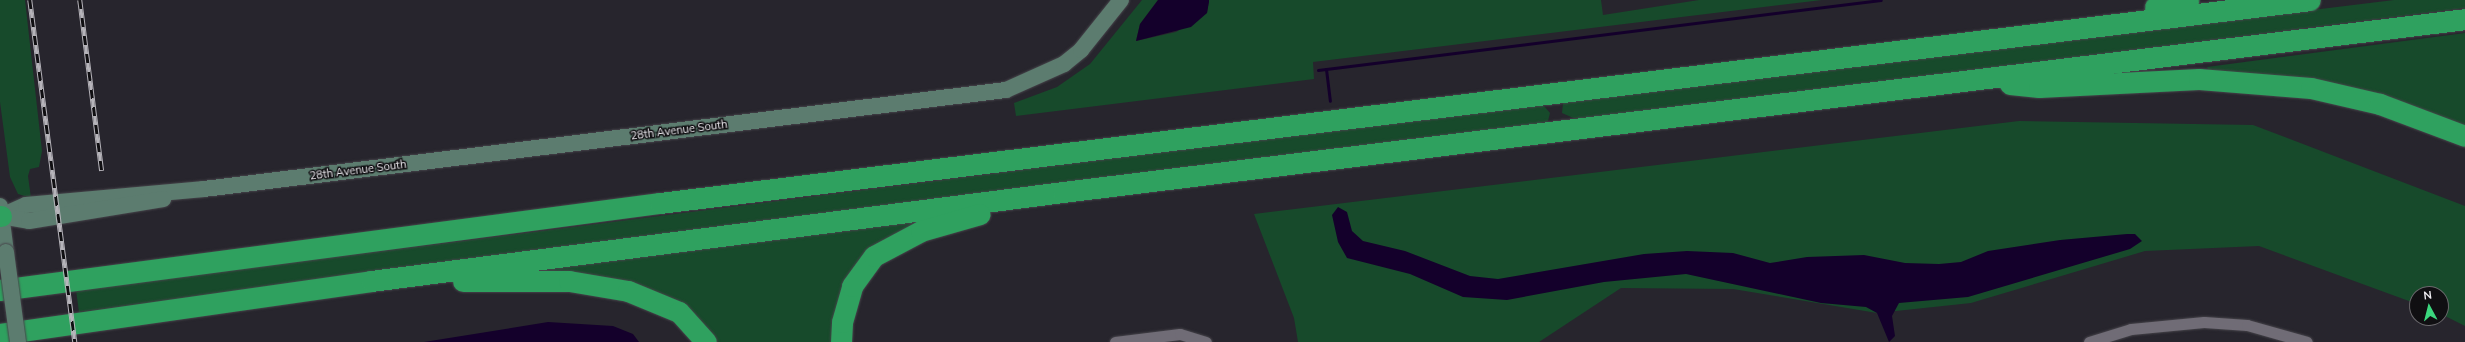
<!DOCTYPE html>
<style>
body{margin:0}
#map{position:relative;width:2465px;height:342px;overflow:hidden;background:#27252d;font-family:Mulish,sans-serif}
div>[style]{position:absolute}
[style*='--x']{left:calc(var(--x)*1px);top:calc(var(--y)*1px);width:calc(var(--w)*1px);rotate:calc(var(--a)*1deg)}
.green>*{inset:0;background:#174a2b}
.water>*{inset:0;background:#14002b}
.stream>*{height:3px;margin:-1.5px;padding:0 1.5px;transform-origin:1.5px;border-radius:1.5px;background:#14002b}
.roads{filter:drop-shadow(0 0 1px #46444a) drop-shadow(0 0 1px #46444a)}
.street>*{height:11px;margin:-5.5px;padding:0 5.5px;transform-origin:5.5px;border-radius:5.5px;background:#706c76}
.secondary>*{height:16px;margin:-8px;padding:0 8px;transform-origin:8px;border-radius:8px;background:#5c7c6f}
.highway>*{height:21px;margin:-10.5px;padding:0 10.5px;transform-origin:10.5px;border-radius:10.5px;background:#2fa15f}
.rail>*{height:4.5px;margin-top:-2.25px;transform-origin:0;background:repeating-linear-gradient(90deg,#100f12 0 9px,#b6b4ba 0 18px);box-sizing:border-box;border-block:1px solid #b6b4ba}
.bridges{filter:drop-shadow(0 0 1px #46444a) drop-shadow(0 0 1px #46444a)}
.secondary-bridge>*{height:16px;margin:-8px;padding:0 8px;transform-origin:8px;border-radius:8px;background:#5c7c6f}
span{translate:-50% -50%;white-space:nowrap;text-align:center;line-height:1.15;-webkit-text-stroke:3px #100f12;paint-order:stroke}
.street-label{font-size:11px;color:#f0eef3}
.north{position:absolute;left:2409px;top:286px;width:40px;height:40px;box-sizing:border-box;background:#100f12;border:1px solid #6a686c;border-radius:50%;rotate:353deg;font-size:11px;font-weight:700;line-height:16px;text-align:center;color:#f0eef3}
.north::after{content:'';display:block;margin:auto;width:14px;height:18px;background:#3bd77e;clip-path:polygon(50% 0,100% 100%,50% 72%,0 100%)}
</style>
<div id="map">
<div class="green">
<div style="clip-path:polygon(0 0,25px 0,42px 151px,39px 167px,30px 169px,28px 176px,31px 198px,18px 194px,10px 177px,0 102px)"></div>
<div style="clip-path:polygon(1142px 0,1158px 0,1140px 24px,1136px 41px,1176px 32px,1207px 13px,1209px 0,1601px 0,1603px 15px,1699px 0,1822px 0,1313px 62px,1314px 79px,1016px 116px,1014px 103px,1057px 87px,1090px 64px)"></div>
<div style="clip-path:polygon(2394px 0,2465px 0,2465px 8px,1578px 120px,1562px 113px,1563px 103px,1572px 100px)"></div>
<div style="clip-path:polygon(2465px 33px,2465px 129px,2209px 72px,2207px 67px)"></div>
<div style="clip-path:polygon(1534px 105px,1544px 106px,1550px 113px,1548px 121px,1533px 126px,79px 312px,76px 290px)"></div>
<div style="clip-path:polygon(2019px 121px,2253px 125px,2465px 206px,2465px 326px,2441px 314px,2441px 294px,2417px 294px,2417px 304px,2259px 246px,2145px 251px,1971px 303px,1877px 313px,1733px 289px,1621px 288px,1539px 342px,1298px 342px,1294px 318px,1254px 214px)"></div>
<div style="clip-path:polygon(925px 220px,880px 243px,837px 342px,715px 342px,689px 313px,517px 273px)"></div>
</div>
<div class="water">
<div style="clip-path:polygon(1158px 0,1209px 0,1209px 2px,1207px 13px,1191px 27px,1136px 41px,1140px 24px)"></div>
<div style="clip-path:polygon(1338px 207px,1347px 212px,1352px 231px,1363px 241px,1405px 251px,1470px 276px,1498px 279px,1644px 254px,1687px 251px,1733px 253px,1770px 263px,1807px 257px,1864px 255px,1905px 263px,1939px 264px,1961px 262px,1988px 251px,2060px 240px,2127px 234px,2135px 234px,2142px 241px,2130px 249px,1968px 297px,1899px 303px,1892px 316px,1895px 336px,1889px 342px,1877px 313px,1866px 307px,1821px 303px,1686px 274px,1604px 282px,1507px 300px,1463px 297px,1410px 274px,1347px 258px,1338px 242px,1332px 215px)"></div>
<div style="clip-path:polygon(548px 322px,613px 326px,633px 334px,639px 342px,424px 342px)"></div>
</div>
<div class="stream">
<div style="--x:1326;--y:69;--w:32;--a:83"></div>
<div style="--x:1318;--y:70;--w:567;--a:-7.09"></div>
</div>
<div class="roads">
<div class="street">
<div style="--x:1115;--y:342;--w:65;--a:-7"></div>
<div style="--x:1180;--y:334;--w:27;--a:17"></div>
<div style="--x:2089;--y:342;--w:44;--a:-17.2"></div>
<div style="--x:2131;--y:329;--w:73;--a:-5.5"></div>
<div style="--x:2204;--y:322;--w:43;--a:4"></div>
<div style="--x:2247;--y:325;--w:62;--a:15.8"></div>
</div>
<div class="secondary">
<div style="--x:0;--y:206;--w:46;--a:82.6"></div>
<div style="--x:1;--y:216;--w:27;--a:-24"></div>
<div style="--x:26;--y:205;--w:179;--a:-5.1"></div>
<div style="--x:204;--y:189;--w:808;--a:-7.04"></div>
<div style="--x:1006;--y:90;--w:64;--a:-24.1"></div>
<div style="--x:1064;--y:64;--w:22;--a:-39"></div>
<div style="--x:1081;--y:50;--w:64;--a:-51.3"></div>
<div style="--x:1;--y:216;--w:28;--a:10"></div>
<div style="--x:29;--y:221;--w:136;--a:-9.3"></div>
</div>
<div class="highway">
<div style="--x:2155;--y:7;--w:34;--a:-12"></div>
<div style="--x:2010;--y:84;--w:29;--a:6"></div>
<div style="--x:2039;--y:87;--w:160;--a:-2.9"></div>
<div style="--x:2199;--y:79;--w:112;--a:4.6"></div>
<div style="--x:2311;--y:88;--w:71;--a:13.1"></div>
<div style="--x:2380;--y:104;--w:91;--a:20.6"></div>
<div style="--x:0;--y:216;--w:1;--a:0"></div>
<div style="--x:463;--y:281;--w:106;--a:0"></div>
<div style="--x:569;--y:281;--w:60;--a:9.6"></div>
<div style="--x:628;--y:291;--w:55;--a:22.4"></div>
<div style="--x:679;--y:312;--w:40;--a:48"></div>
<div style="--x:0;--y:290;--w:666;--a:-7.51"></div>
<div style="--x:660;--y:203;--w:1662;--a:-7.01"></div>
<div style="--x:0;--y:334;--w:375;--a:-8.1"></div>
<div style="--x:371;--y:281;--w:698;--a:-7.33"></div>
<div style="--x:1063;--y:192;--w:1413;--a:-7.03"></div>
<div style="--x:841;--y:342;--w:20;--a:-87"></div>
<div style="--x:842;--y:322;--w:37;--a:-74"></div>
<div style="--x:852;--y:286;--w:37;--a:-54"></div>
<div style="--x:874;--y:256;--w:53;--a:-28"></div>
<div style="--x:921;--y:231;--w:61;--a:-16.1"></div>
</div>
</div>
<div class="rail">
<div style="--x:30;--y:0;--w:345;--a:82.5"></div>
<div style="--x:80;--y:0;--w:172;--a:82.7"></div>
</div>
<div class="bridges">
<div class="secondary-bridge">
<div style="--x:6;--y:252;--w:91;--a:82.4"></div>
</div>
</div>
<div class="street-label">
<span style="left:679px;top:130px;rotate:-7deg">28th Avenue South</span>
<span style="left:358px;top:170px;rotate:-7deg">28th Avenue South</span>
</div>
<div class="north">N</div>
</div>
